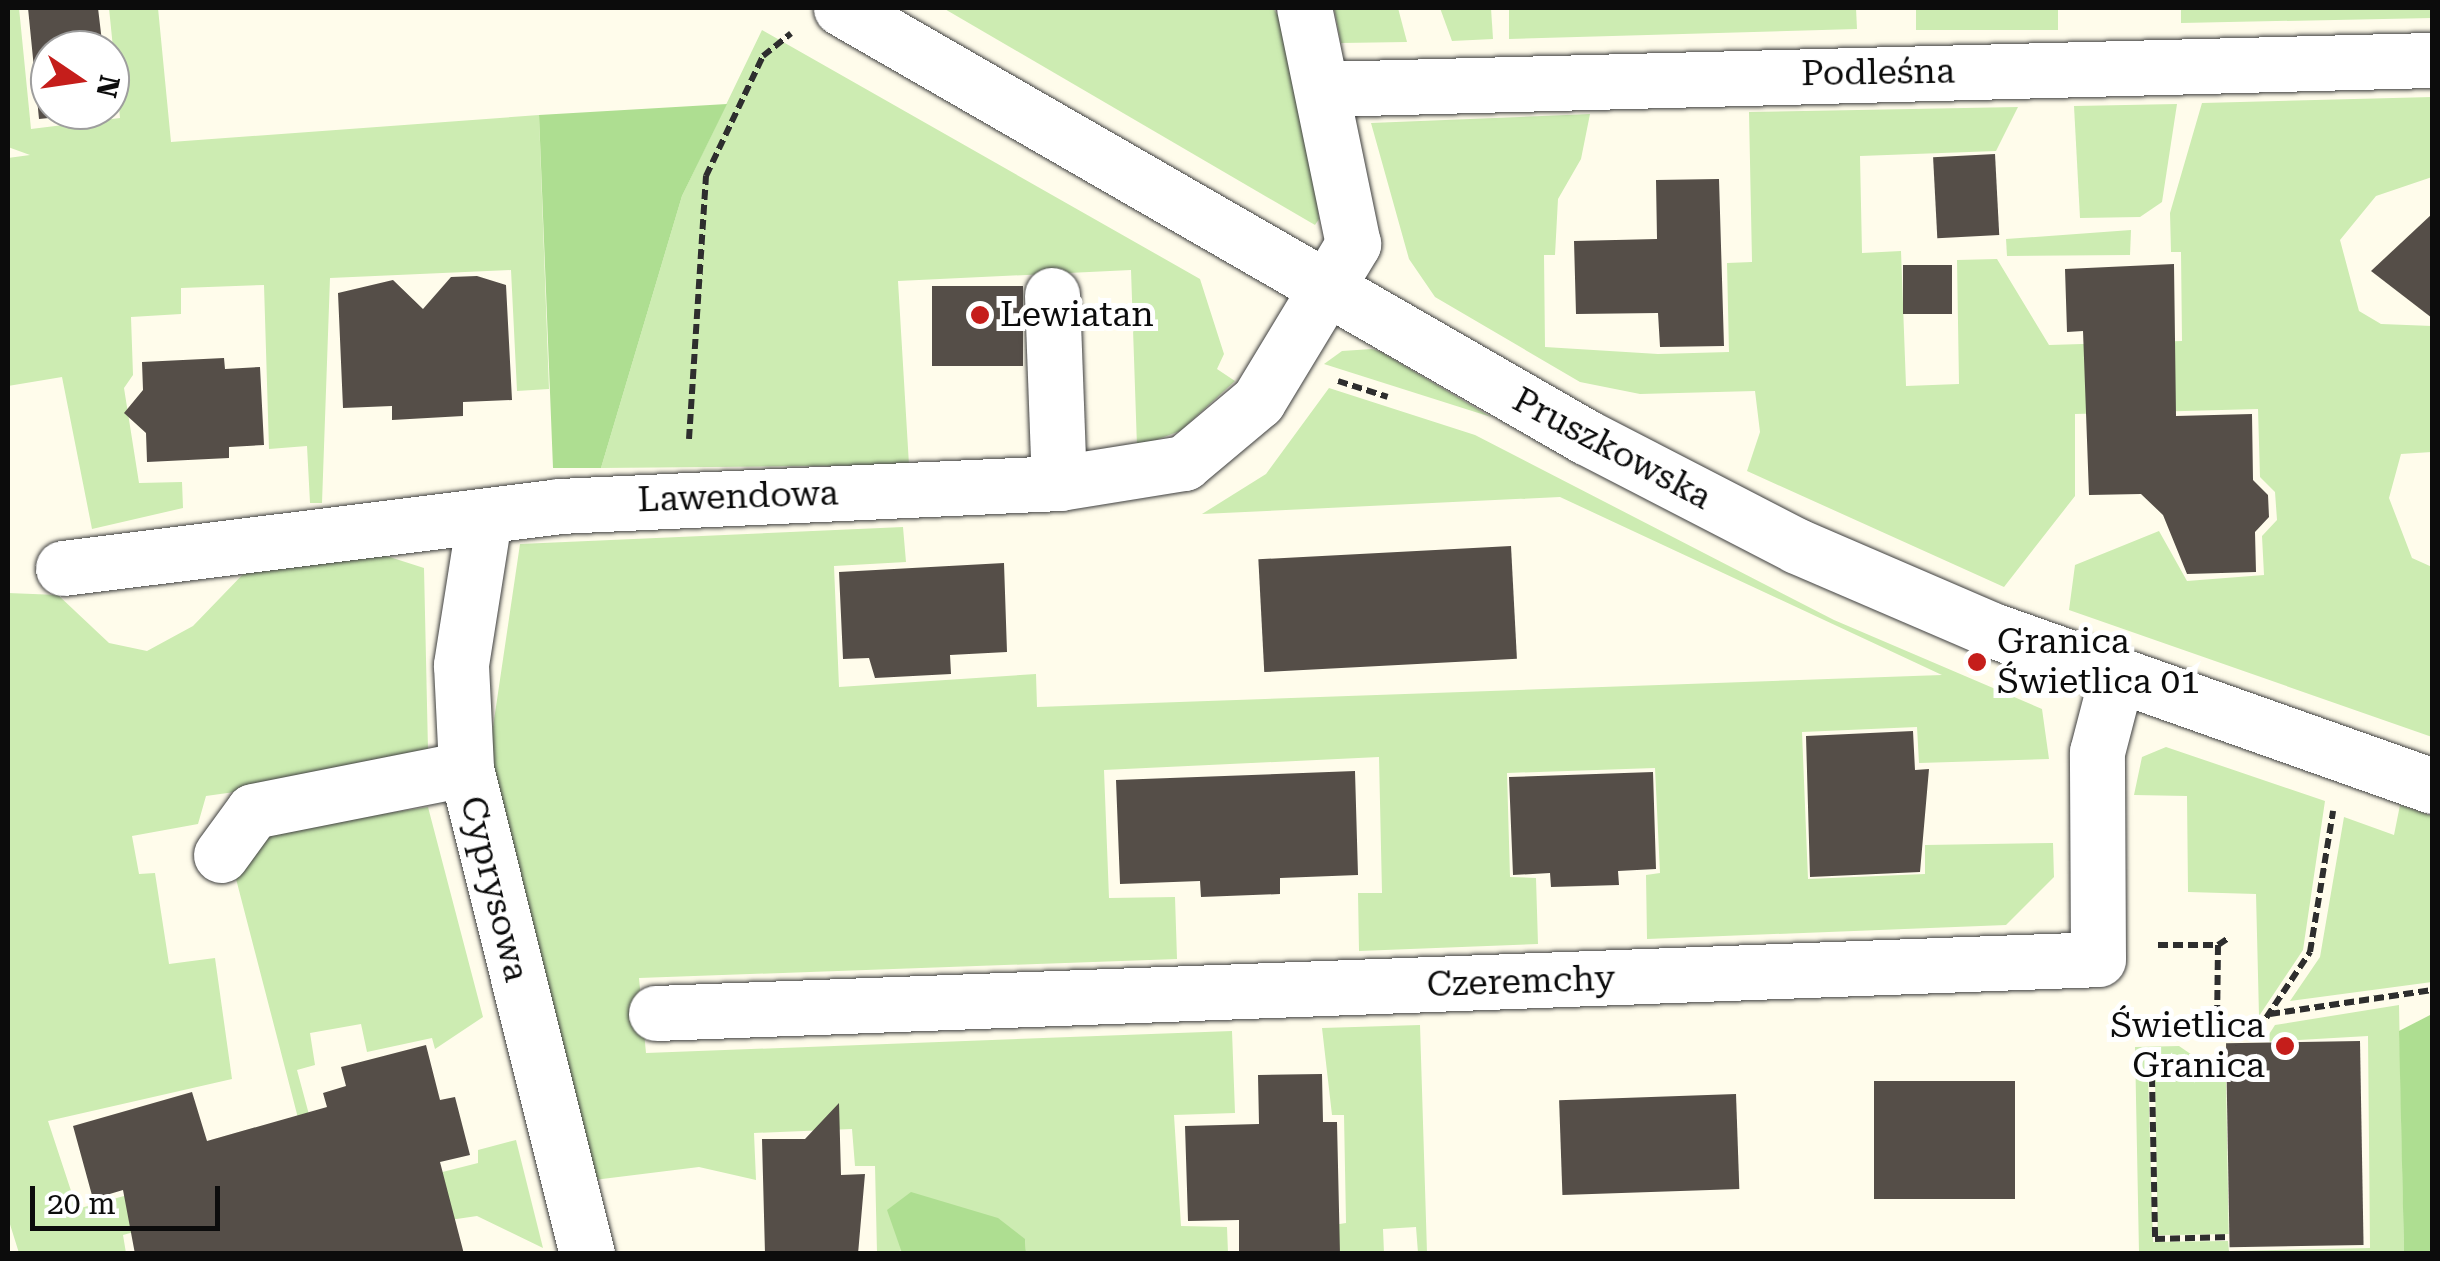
<!DOCTYPE html>
<meta charset="utf-8">
<style>
body{margin:0}
#map{position:relative;width:2440px;height:1261px;overflow:hidden;background:#fffceb;font-family:"Roboto Serif",serif}
div>[style]{position:absolute}
[style*='--x']{left:calc(var(--x)*1px);top:calc(var(--y)*1px);width:calc(var(--w)*1px);rotate:calc(var(--a)*1deg)}
.green>*{inset:0;background:#cdecb2;transform-origin:0 0}
.forest>*{inset:0;background:#aede91}
.building>*{inset:0;background:#554e48;transform-origin:0 0}
.path>*{height:6px;margin-top:-3px;transform-origin:0;background:repeating-linear-gradient(90deg,#2e2e2e 0 10px,transparent 0 15px)}
.roads{filter:drop-shadow(0 0 2px #3f3f3f) drop-shadow(0 0 2px #3f3f3f)}
.minor>*{height:55px;margin:-27.5px;padding:0 27.5px;transform-origin:27.5px;border-radius:27.5px;background:#fff}
.dots>*{width:28px;height:28px;translate:-50% -50%;box-sizing:border-box;border:5px solid #fff;border-radius:50%}
span{translate:-50% -50%;white-space:nowrap;text-align:center;line-height:1.15;-webkit-text-stroke:10px #fff;paint-order:stroke}
.street-label{font-size:35px;color:#0c0c0c}
.poi-label{font-size:35px;color:#0c0c0c}
.left{translate:0 -50%;text-align:left}
.right{translate:-100% -50%;text-align:right}
.frame{position:absolute;inset:0;border:10px solid #0c0c0c;pointer-events:none}
.north{position:absolute;left:30px;top:30px;width:100px;height:100px;box-sizing:border-box;background:#fff;border:2px solid #9e9e9e;border-radius:50%;rotate:103deg;font-size:28px;font-weight:700;line-height:40px;text-align:center;color:#0c0c0c}
.north::after{content:'';display:block;margin:auto;width:35px;height:45px;background:#c51e1b;clip-path:polygon(50% 0,100% 100%,50% 72%,0 100%)}
.scale{position:absolute;left:30px;top:1186px;width:190px;height:45px;box-sizing:border-box;border:5px solid #0c0c0c;border-top:0;padding-left:12px;font-size:30px;line-height:35px;white-space:nowrap;color:#0c0c0c;-webkit-text-stroke:8px #fff;paint-order:stroke}
</style>
<div id="map">
<div class="green">
<div style="clip-path:polygon(8px 8px,19px 8px,31px 129px,120px 118px,109px 8px,158px 8px,171px 142px,539px 115px,549px 389px,517px 391px,511px 270px,330px 278px,322px 503px,310px 503px,307px 446px,269px 449px,264px 285px,181px 288px,181px 314px,131px 317px,133px 375px,124px 388px,139px 483px,182px 482px,183px 508px,92px 529px,62px 377px,8px 386px,8px 158px,30px 155px,8px 147px)"></div>
<div style="clip-path:polygon(943px 8px,1273px 8px,1298px 46px,1319px 219px,1315px 225px)"></div>
<div style="clip-path:polygon(1334px 8px,1398px 8px,1407px 42px,1341px 43px)"></div>
<div style="clip-path:polygon(1440px 8px,1491px 8px,1493px 39px,1452px 41px)"></div>
<div style="clip-path:polygon(1509px 8px,1856px 8px,1857px 29px,1509px 39px)"></div>
<div style="left:1916px;top:8px;width:142px;height:22px"></div>
<div style="clip-path:polygon(2181px 8px,2432px 8px,2432px 18px,2181px 23px)"></div>
<div style="clip-path:polygon(762px 30px,1200px 279px,1224px 354px,1217px 369px,1235px 381px,1180px 431px,1137px 447px,1131px 270px,898px 281px,909px 465px,601px 468px,682px 196px)"></div>
<div style="clip-path:polygon(2432px 97px,2432px 177px,2376px 196px,2340px 240px,2359px 311px,2381px 324px,2432px 326px,2432px 452px,2401px 454px,2389px 498px,2412px 558px,2432px 567px,2432px 737px,2069px 610px,2075px 565px,2159px 531px,2187px 581px,2264px 575px,2262px 536px,2277px 520px,2275px 492px,2260px 477px,2258px 409px,2075px 414px,2075px 496px,2004px 587px,1747px 471px,1760px 432px,1755px 391px,1640px 394px,1580px 382px,1435px 297px,1409px 259px,1371px 123px,1590px 114px,1581px 159px,1558px 199px,1555px 255px,1544px 255px,1545px 347px,1658px 354px,1729px 352px,1727px 263px,1752px 262px,1749px 112px,2018px 107px,1996px 151px,1860px 156px,1862px 253px,1901px 251px,1906px 386px,1959px 384px,1957px 260px,1997px 259px,2049px 345px,2182px 341px,2181px 252px,2171px 252px,2170px 213px,2202px 103px)"></div>
<div style="clip-path:polygon(2177px 104px,2162px 202px,2140px 217px,2080px 218px,2074px 106px)"></div>
<div style="clip-path:polygon(2131px 230px,2130px 255px,2007px 256px,2006px 239px)"></div>
<div style="clip-path:polygon(1372px 349px,1381px 352px,1491px 417px,1324px 364px,1342px 351px)"></div>
<div style="clip-path:polygon(1329px 388px,1475px 435px,1834px 620px,2042px 709px,2049px 759px,1919px 763px,1917px 727px,1802px 732px,1808px 879px,1925px 874px,1925px 845px,2053px 843px,2054px 877px,2006px 925px,1647px 939px,1646px 875px,1660px 873px,1655px 768px,1507px 773px,1510px 877px,1536px 878px,1538px 944px,1359px 951px,1358px 893px,1382px 893px,1379px 757px,1104px 770px,1109px 898px,1175px 897px,1177px 959px,639px 978px,646px 1053px,1232px 1031px,1235px 1113px,1174px 1115px,1181px 1226px,1227px 1227px,1228px 1253px,1026px 1253px,1025px 1239px,877px 1253px,875px 1166px,855px 1166px,852px 1129px,754px 1133px,756px 1180px,699px 1167px,594px 1180px,489px 754px,520px 544px,903px 527px,906px 562px,834px 566px,839px 687px,1036px 674px,1037px 707px,1942px 675px,1560px 497px,1202px 514px,1266px 474px)"></div>
<div style="clip-path:polygon(374px 552px,424px 568px,428px 750px,414px 767px,206px 796px,198px 824px,132px 836px,139px 874px,155px 873px,169px 964px,215px 958px,232px 1079px,48px 1121px,77px 1209px,254px 1160px,215px 1210px,123px 1235px,126px 1253px,19px 1253px,8px 1218px,8px 593px,58px 595px,109px 643px,147px 651px,193px 626px,248px 569px)"></div>
<div style="clip-path:polygon(2166px 747px,2325px 801px,2303px 950px,2259px 1016px,2256px 894px,2188px 892px,2187px 796px,2134px 795px,2142px 757px)"></div>
<div style="clip-path:polygon(2400px 805px,2432px 816px,2432px 982px,2290px 1001px,2320px 957px,2344px 817px,2394px 835px)"></div>
<div style="clip-path:polygon(428px 807px,483px 1017px,435px 1049px,432px 1038px,367px 1052px,361px 1024px,310px 1033px,315px 1065px,297px 1070px,332px 1200px,478px 1163px,478px 1150px,516px 1140px,543px 1248px,477px 1216px,375px 1231px,356px 1253px,333px 1253px,235px 875px,261px 832px)"></div>
<div style="clip-path:polygon(2399px 1005px,2404px 1253px,2139px 1253px,2135px 1047px,2179px 1046px,2211px 1068px,2148px 1074px,2153px 1242px,2228px 1241px,2229px 1251px,2370px 1248px,2368px 1036px,2264px 1042px,2275px 1025px)"></div>
<div style="clip-path:polygon(1420px 1025px,1427px 1253px,1418px 1253px,1416px 1227px,1383px 1229px,1384px 1253px,1333px 1253px,1333px 1225px,1346px 1223px,1344px 1115px,1332px 1115px,1322px 1028px)"></div>
<div style="left:2226px;top:1079px;width:155px;height:71px;rotate:89deg"></div>
</div>
<div class="forest">
<div style="clip-path:polygon(727px 104px,682px 196px,601px 468px,553px 468px,539px 115px)"></div>
<div style="clip-path:polygon(2432px 1014px,2432px 1253px,2404px 1253px,2399px 1031px)"></div>
<div style="clip-path:polygon(911px 1192px,998px 1218px,1025px 1239px,1026px 1253px,902px 1253px,887px 1210px)"></div>
</div>
<div class="building">
<div style="clip-path:polygon(28px 8px,98px 8px,103px 50px,50px 50px,50px 110px,109px 112px,39px 119px)"></div>
<div style="left:1995px;top:154px;width:81px;height:62px;rotate:87deg"></div>
<div style="clip-path:polygon(1719px 179px,1724px 346px,1660px 347px,1658px 313px,1576px 314px,1574px 241px,1657px 239px,1656px 180px)"></div>
<div style="clip-path:polygon(2432px 214px,2432px 318px,2371px 271px)"></div>
<div style="clip-path:polygon(2174px 264px,2176px 416px,2252px 414px,2253px 480px,2268px 495px,2269px 517px,2255px 532px,2256px 572px,2187px 574px,2163px 515px,2141px 494px,2089px 495px,2083px 331px,2067px 332px,2065px 269px)"></div>
<div style="left:1952px;top:265px;width:49px;height:49px;rotate:90deg"></div>
<div style="clip-path:polygon(477px 276px,506px 285px,512px 400px,463px 402px,463px 416px,392px 420px,392px 406px,343px 408px,338px 293px,393px 280px,423px 309px,451px 277px)"></div>
<div style="left:1023px;top:286px;width:80px;height:91px;rotate:90deg"></div>
<div style="clip-path:polygon(224px 358px,225px 369px,260px 367px,264px 445px,229px 447px,229px 458px,147px 462px,146px 433px,124px 413px,143px 390px,142px 362px)"></div>
<div style="left:1511px;top:546px;width:113px;height:253px;rotate:87deg"></div>
<div style="clip-path:polygon(1004px 563px,1007px 652px,950px 655px,951px 674px,875px 678px,869px 658px,843px 659px,839px 572px)"></div>
<div style="clip-path:polygon(1913px 731px,1915px 770px,1929px 769px,1920px 872px,1810px 877px,1806px 736px)"></div>
<div style="clip-path:polygon(1355px 771px,1358px 875px,1280px 878px,1280px 894px,1201px 897px,1200px 881px,1120px 884px,1116px 780px)"></div>
<div style="clip-path:polygon(1653px 772px,1656px 869px,1618px 871px,1619px 885px,1551px 887px,1550px 873px,1513px 875px,1509px 777px)"></div>
<div style="left:2360px;top:1041px;width:204px;height:134px;rotate:89deg"></div>
<div style="clip-path:polygon(426px 1045px,440px 1100px,455px 1097px,470px 1155px,440px 1162px,464px 1254px,135px 1254px,123px 1190px,93px 1199px,73px 1126px,192px 1092px,207px 1141px,327px 1107px,323px 1093px,346px 1086px,341px 1067px)"></div>
<div style="clip-path:polygon(1322px 1074px,1323px 1122px,1337px 1122px,1340px 1254px,1239px 1254px,1239px 1220px,1188px 1221px,1185px 1126px,1259px 1124px,1258px 1075px)"></div>
<div style="left:2015px;top:1081px;width:118px;height:141px;rotate:90deg"></div>
<div style="left:1736px;top:1094px;width:95px;height:177px;rotate:88deg"></div>
<div style="clip-path:polygon(839px 1103px,841px 1175px,865px 1174px,858px 1254px,765px 1254px,762px 1139px,805px 1139px)"></div>
</div>
<div class="path">
<div style="--x:1338;--y:381;--w:52;--a:17.7"></div>
<div style="--x:689;--y:439;--w:264;--a:-86.3"></div>
<div style="--x:706;--y:176;--w:133;--a:-64.6"></div>
<div style="--x:763;--y:56;--w:36;--a:-39"></div>
<div style="--x:2158;--y:945;--w:60;--a:0"></div>
<div style="--x:2218;--y:945;--w:85;--a:90.7"></div>
<div style="--x:2217;--y:1030;--w:41;--a:0"></div>
<div style="--x:2258;--y:1030;--w:94;--a:-56.3"></div>
<div style="--x:2310;--y:952;--w:143;--a:-80.7"></div>
<div style="--x:2218;--y:945;--w:14;--a:-34"></div>
<div style="--x:2270;--y:1014;--w:164;--a:-8.4"></div>
<div style="--x:2237;--y:1030;--w:15;--a:86"></div>
<div style="--x:2229;--y:1076;--w:77;--a:179.3"></div>
<div style="--x:2152;--y:1077;--w:162;--a:88.9"></div>
<div style="--x:2155;--y:1239;--w:75;--a:-1.5"></div>
</div>
<div class="roads">
<div class="minor">
<div style="--x:841;--y:8;--w:860;--a:29.94"></div>
<div style="--x:1586;--y:437;--w:237;--a:27.3"></div>
<div style="--x:1797;--y:546;--w:212;--a:23.3"></div>
<div style="--x:1992;--y:630;--w:467;--a:19.5"></div>
<div style="--x:1323;--y:89;--w:1109;--a:-1.5"></div>
<div style="--x:1052;--y:295;--w:188;--a:87.9"></div>
<div style="--x:484;--y:519;--w:148;--a:99"></div>
<div style="--x:461;--y:665;--w:104;--a:87.2"></div>
<div style="--x:466;--y:769;--w:500;--a:76"></div>
<div style="--x:63;--y:568;--w:500;--a:-7.1"></div>
<div style="--x:559;--y:506;--w:501;--a:-2.63"></div>
<div style="--x:1059;--y:483;--w:127;--a:-9.1"></div>
<div style="--x:1184;--y:463;--w:97;--a:-40"></div>
<div style="--x:1258;--y:401;--w:184;--a:-58.8"></div>
<div style="--x:1353;--y:244;--w:241;--a:-101.7"></div>
<div style="--x:221;--y:855;--w:54;--a:-54"></div>
<div style="--x:253;--y:811;--w:217;--a:-11.2"></div>
<div style="--x:656;--y:1013;--w:1443;--a:-2.14"></div>
<div style="--x:2098;--y:959;--w:207;--a:-90.3"></div>
<div style="--x:2097;--y:752;--w:80;--a:-75.4"></div>
</div>
</div>
<div class="dots">
<div style="left:980px;top:315px;background:#c51e1b"></div>
<div style="left:1977px;top:662px;background:#c51e1b"></div>
<div style="left:2285px;top:1046px;background:#c51e1b"></div>
</div>
<div class="street-label">
<span style="left:1878px;top:73px;rotate:-1deg">Podleśna</span>
<span style="left:1612px;top:449px;rotate:28deg">Pruszkowska</span>
<span style="left:738px;top:497px;rotate:-2deg">Lawendowa</span>
<span style="left:494px;top:889px;rotate:76deg">Cyprysowa</span>
<span style="left:1521px;top:982px;rotate:-2deg">Czeremchy</span>
</div>
<div class="poi-label">
<span class="left" style="left:1000px;top:315px">Lewiatan</span>
<span class="left" style="left:1997px;top:662px">Granica<br>Świetlica 01</span>
<span class="right" style="left:2265px;top:1046px">Świetlica<br>Granica</span>
</div>
<div class="frame"></div>
<div class="north">N</div>
<div class="scale">20 m</div>
</div>
